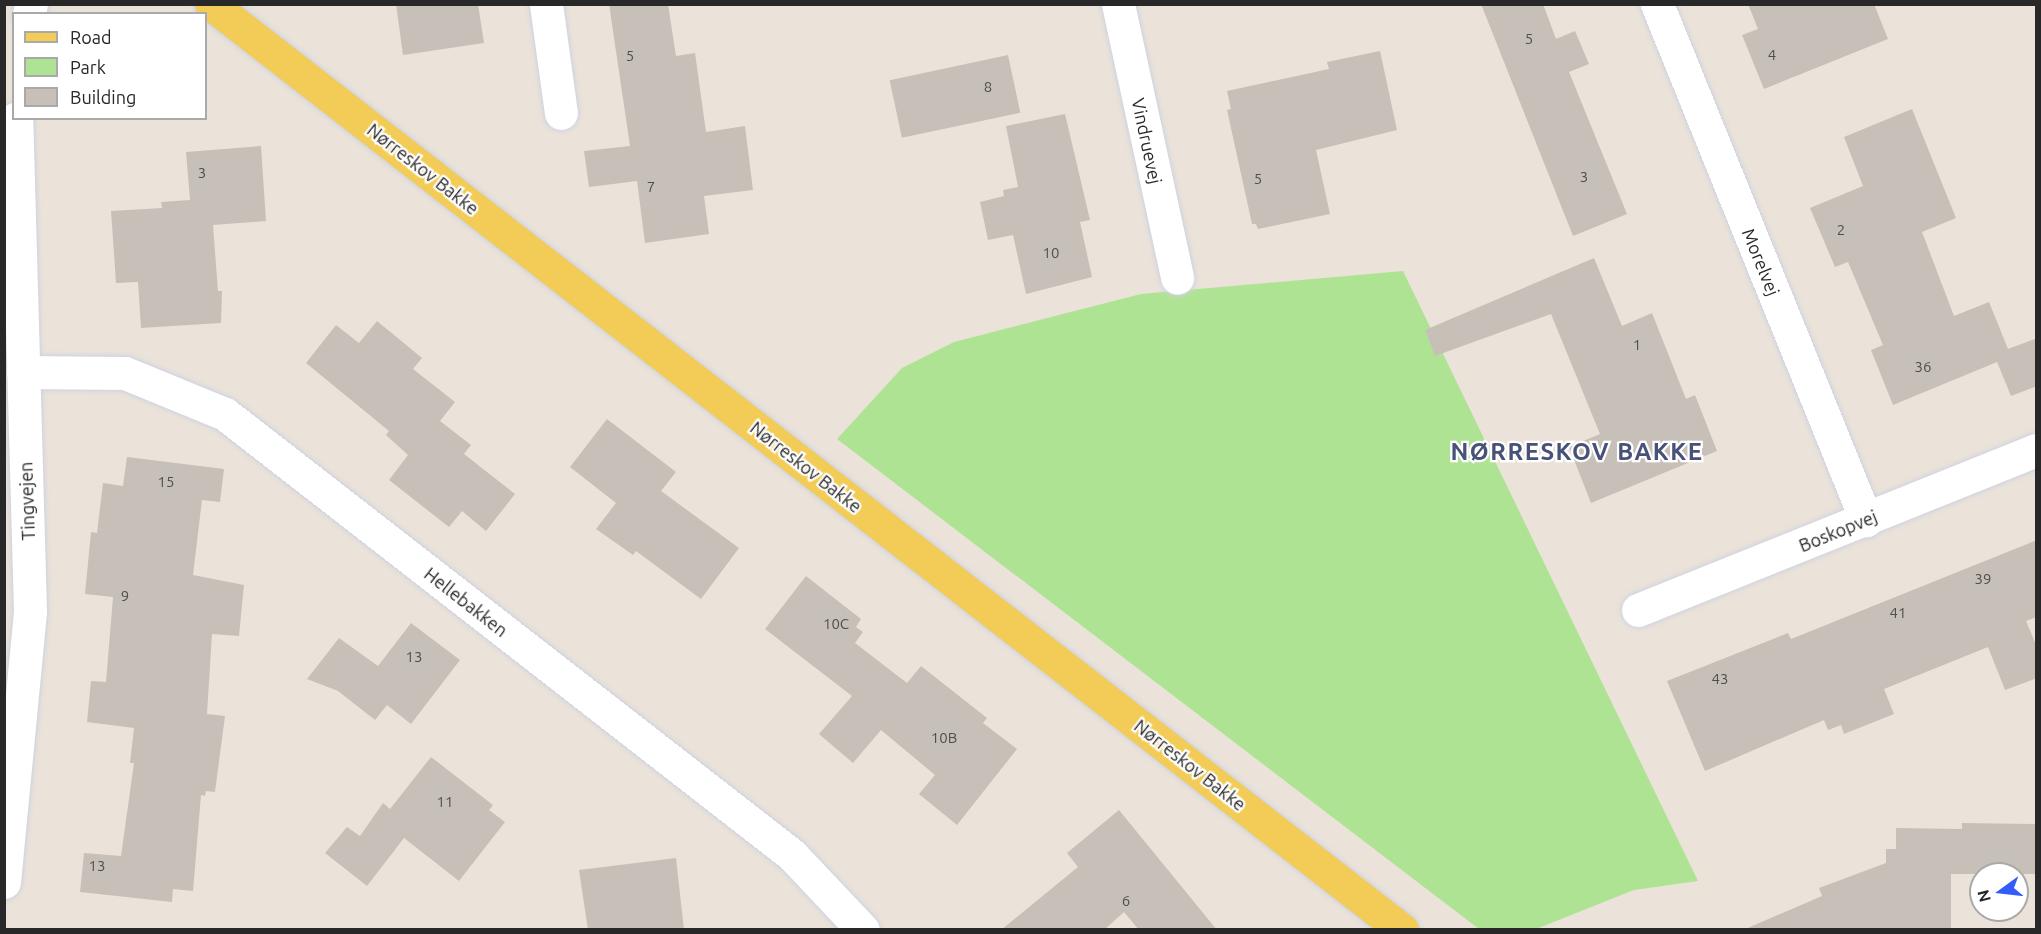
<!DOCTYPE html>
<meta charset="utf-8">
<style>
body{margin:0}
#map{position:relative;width:2041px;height:934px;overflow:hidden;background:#ebe3d9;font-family:Ubuntu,sans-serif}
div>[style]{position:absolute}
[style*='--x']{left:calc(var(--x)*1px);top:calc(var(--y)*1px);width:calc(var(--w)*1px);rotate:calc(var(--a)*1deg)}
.green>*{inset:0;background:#afe394}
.building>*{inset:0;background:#c6c0b9;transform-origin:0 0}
.roads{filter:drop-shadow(0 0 2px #ced2e1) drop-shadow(0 0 2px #ced2e1)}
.street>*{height:33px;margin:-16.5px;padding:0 16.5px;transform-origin:16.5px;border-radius:16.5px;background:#fff}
.primary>*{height:33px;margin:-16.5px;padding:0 16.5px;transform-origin:16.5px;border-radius:16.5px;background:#f2cc56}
span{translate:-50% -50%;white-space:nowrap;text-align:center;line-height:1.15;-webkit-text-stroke:4.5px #fff;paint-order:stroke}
.number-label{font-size:15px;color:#504e4c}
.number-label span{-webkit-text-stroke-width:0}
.street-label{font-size:18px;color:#282828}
.district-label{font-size:24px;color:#485178;font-weight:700;letter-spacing:1.5px}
.frame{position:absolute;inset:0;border:6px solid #282828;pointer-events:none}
.legend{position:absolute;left:12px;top:12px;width:195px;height:108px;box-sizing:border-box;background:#fff;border:2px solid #a9a9a9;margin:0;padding:8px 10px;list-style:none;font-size:18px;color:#282828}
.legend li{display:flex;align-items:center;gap:12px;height:30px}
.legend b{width:30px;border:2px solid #a9a9a9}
.north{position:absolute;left:1969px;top:862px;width:60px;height:60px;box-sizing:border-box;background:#fff;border:2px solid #a9a9a9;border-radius:50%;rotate:255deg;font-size:16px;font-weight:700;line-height:24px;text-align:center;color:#282828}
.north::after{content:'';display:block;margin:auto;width:21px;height:27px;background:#345cfc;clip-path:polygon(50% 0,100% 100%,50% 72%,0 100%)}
</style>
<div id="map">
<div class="green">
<div style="clip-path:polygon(1403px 271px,1698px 881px,1634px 890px,1536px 929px,1479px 929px,837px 439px,902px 368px,954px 342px,1141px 294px)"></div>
</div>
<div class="building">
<div style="clip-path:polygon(396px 4px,478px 4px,484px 43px,403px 55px)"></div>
<div style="clip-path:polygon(609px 4px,668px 4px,676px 56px,695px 53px,706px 132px,745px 126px,753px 190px,704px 196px,709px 234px,645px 243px,637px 181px,589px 187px,584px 151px,630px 146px)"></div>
<div style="clip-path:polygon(1481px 4px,1543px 4px,1556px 39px,1575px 31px,1589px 64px,1569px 72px,1627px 214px,1573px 236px)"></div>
<div style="clip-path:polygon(1748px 4px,1874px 4px,1888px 39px,1764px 89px,1742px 35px,1758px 29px)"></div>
<div style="clip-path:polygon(1380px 51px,1397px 130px,1316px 150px,1330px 214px,1258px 229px,1256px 224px,1252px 224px,1227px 110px,1231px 109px,1227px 91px,1329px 69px,1327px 62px)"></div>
<div style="left:1008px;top:55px;width:59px;height:121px;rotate:78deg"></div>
<div style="clip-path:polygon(1912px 109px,1956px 218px,1922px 232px,1954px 316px,1989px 302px,2008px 349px,2037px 338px,2037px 386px,2011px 396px,1997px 362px,1893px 405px,1871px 350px,1883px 345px,1848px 262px,1835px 267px,1810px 208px,1863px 186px,1844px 137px)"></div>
<div style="clip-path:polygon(1065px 114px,1090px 220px,1080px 222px,1092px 277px,1026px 294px,1013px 235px,988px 240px,980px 202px,1004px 196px,1003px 190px,1018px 187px,1006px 126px)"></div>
<div style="clip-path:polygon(261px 146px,266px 221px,213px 225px,218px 291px,222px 291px,221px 323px,141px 328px,138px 282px,116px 283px,111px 211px,162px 208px,161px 202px,190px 200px,186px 152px)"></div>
<div style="clip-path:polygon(1594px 258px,1622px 326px,1652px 313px,1686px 399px,1695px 395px,1717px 451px,1591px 503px,1569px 447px,1600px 434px,1551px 314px,1435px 356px,1425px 330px)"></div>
<div style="clip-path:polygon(377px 321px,422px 358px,413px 369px,455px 402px,440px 421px,471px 445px,464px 454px,515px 494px,486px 531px,462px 511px,449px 527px,389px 480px,408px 455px,386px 435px,389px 431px,306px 363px,336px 325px,359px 343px)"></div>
<div style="clip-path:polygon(607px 419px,676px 472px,661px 491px,739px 548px,701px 599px,636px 551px,633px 555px,596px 529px,616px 503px,570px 467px)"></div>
<div style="clip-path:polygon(127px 457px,224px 469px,220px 502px,202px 500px,193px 575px,244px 585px,239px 636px,212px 634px,207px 714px,225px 716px,215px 792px,206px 791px,205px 796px,201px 795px,193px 891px,173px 889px,172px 902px,80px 892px,84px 853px,121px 856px,134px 763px,130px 763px,134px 728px,87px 722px,91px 681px,106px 682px,113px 597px,85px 594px,91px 532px,97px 533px,103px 483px,123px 486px)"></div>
<div style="clip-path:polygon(2037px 540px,2037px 617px,2026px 621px,2037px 647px,2037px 678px,2005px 690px,1988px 647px,1884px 689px,1894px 714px,1844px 734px,1841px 725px,1828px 730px,1824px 720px,1705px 771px,1667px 681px,1788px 633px,1791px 639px)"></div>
<div style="clip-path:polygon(806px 576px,861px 619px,856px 627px,863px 632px,855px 643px,907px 683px,921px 666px,987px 718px,983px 723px,1017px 749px,957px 825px,919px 794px,935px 775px,881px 730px,853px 763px,819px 734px,852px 696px,765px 629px)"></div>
<div style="clip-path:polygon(411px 623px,460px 660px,411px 724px,387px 705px,375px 720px,338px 691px,307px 679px,339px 638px,378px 666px)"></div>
<div style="clip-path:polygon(431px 757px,493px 805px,489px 810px,505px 822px,459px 881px,404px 838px,367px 886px,325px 853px,347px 827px,360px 836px,383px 803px,390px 809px)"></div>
<div style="clip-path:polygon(1119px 810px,1217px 930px,1139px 930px,1124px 912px,1104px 930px,1001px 930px,1078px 867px,1067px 853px)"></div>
<div style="clip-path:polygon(1962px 823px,2037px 824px,2037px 874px,1951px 874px,1951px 930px,1743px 930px,1822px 896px,1819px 888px,1886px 863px,1886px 849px,1896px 849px,1896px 828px,1962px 829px)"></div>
<div style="clip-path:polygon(676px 858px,684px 930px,588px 930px,579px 870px)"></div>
</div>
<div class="roads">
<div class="street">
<div style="--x:546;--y:4;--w:110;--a:82.2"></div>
<div style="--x:1118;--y:4;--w:280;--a:77.8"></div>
<div style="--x:1657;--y:4;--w:557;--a:67.95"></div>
<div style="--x:29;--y:14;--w:10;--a:-79"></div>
<div style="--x:23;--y:372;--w:102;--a:0.6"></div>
<div style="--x:125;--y:373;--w:108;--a:22.3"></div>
<div style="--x:225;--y:414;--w:718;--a:37.87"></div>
<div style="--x:792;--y:855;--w:103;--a:46.6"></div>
<div style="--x:1638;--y:610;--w:429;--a:-21.9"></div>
<div style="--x:4;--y:882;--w:272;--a:-84.5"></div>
<div style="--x:30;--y:611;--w:493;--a:-91.6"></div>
</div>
<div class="primary">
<div style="--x:211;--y:4;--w:1509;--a:37.86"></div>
</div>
</div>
<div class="number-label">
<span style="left:1529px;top:39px">5</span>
<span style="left:1772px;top:55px">4</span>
<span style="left:630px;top:56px">5</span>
<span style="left:988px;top:87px">8</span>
<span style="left:202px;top:173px">3</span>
<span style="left:1584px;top:177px">3</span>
<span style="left:1258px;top:179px">5</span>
<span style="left:651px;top:187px">7</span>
<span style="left:1841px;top:230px">2</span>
<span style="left:1051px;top:253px">10</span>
<span style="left:1637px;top:345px">1</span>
<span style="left:1923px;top:367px">36</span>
<span style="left:166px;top:482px">15</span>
<span style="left:1983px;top:579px">39</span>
<span style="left:125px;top:596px">9</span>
<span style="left:1898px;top:613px">41</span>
<span style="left:836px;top:624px">10C</span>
<span style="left:414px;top:657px">13</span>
<span style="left:1720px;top:679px">43</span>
<span style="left:944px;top:738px">10B</span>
<span style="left:445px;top:802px">11</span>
<span style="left:97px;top:866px">13</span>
<span style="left:1126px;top:901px">6</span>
</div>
<div class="street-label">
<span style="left:1147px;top:141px;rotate:78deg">Vindruevej</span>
<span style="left:423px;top:169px;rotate:38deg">Nørreskov Bakke</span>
<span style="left:1761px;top:262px;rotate:68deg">Morelvej</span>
<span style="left:806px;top:467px;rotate:38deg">Nørreskov Bakke</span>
<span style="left:27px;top:501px;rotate:-92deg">Tingvejen</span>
<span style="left:1838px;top:531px;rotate:-22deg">Boskopvej</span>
<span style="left:466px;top:602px;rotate:38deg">Hellebakken</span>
<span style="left:1190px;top:765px;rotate:38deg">Nørreskov Bakke</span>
</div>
<div class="district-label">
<span style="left:1577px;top:452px">NØRRESKOV BAKKE</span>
</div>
<div class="frame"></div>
<ul class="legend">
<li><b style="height:8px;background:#f2cc56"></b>Road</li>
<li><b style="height:16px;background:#afe394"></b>Park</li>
<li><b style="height:16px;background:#c6c0b9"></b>Building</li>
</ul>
<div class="north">N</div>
</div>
